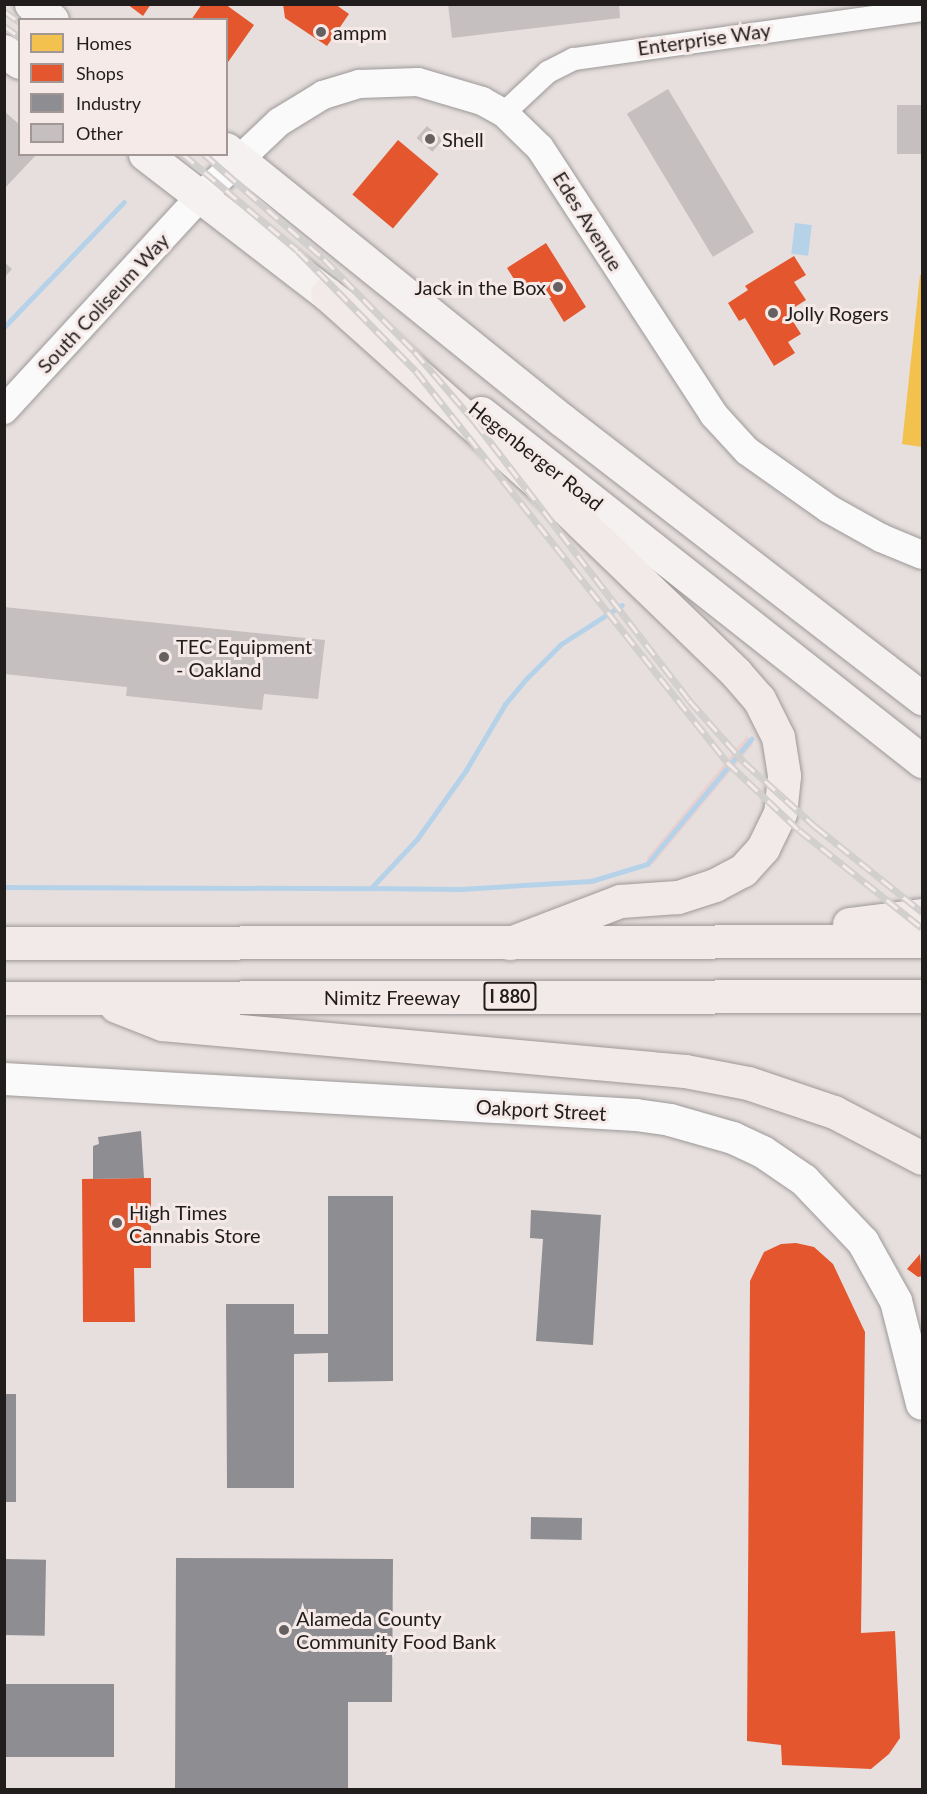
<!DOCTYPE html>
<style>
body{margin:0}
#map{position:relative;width:927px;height:1794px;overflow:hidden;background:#e6dfde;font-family:Lato,sans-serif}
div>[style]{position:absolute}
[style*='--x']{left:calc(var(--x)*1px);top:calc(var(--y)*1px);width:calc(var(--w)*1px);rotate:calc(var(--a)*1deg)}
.green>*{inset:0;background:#ebd1cd}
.water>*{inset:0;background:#b6d2e9;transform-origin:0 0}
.homes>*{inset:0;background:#f2c14e}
.shops>*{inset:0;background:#e4572e;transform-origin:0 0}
.industry>*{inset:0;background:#8d8d92;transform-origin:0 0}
.stream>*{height:5px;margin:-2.5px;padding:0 2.5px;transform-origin:2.5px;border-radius:2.5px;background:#b6d2e9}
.building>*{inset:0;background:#c5c0bf;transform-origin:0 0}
.roads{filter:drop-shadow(0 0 2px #9e9999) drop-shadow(0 0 2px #9e9999)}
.minor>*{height:22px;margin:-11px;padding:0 11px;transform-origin:11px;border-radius:11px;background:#fbfafa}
.tertiary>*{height:28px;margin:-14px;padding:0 14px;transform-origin:14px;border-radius:14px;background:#fbfafa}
.secondary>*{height:32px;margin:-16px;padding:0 16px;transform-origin:16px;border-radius:16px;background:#fbfafa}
.primary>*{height:33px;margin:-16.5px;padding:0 16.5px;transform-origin:16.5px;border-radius:16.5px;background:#f5f1f0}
.motorway>*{height:33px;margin:-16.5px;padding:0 16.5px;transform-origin:16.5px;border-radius:16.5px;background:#f2eae8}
.rail>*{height:7px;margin-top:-3.5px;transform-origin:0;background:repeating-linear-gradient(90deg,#f6eae8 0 14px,#d2cfcf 0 28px);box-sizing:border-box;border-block:2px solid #d2cfcf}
.dots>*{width:16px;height:16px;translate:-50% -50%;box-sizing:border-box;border:3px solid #f6eae8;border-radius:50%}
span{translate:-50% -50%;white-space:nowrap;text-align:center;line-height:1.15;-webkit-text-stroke:6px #f6eae8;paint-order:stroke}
.shield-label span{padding:2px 4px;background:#f6eae8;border:2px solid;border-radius:4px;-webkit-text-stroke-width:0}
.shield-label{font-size:18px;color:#211d1c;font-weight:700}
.poi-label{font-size:20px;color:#211d1c}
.left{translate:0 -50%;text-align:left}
.right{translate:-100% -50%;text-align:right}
.street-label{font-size:20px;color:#211d1c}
.frame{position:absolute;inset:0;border:6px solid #211d1c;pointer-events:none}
.legend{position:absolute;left:18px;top:18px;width:210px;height:138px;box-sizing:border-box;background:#f6eae8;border:2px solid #a19896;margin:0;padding:8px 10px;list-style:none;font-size:18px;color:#211d1c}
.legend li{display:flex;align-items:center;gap:12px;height:30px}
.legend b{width:30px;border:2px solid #a19896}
</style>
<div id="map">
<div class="green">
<div style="clip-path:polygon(747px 736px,753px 744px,653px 864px,647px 864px,647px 858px)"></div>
</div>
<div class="water">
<div style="left:795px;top:223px;width:17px;height:31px;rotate:7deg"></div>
</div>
<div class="homes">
<div style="clip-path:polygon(920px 275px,922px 275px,922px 447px,902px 444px)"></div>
</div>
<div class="shops">
<div style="clip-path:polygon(127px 4px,151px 4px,143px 16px)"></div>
<div style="clip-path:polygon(202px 4px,225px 4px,254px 25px,226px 65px,226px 20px,191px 20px)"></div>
<div style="clip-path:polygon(283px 4px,335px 4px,349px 14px,327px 46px,285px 18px)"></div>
<div style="left:398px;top:140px;width:53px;height:71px;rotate:40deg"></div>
<div style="clip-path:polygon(546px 243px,586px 307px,564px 322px,539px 281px,522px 292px,507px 268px)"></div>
<div style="clip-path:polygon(794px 256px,806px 275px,794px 282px,806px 300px,787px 312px,801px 334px,788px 342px,795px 353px,774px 366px,745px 318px,739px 321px,728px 303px,748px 290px,745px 286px)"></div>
<div style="clip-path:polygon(144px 1178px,151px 1178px,151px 1268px,134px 1268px,135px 1322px,83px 1322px,82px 1179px)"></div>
<div style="clip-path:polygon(796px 1243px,814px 1247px,833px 1264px,865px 1332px,861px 1633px,895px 1631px,900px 1738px,889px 1754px,871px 1769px,782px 1765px,781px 1745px,747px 1741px,750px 1281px,764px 1252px,781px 1244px)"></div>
<div style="clip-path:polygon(920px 1254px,922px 1276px,918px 1277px,907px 1269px)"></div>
</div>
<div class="industry">
<div style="clip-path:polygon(141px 1131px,144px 1178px,93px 1179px,93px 1146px,99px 1144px,98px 1137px)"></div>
<div style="clip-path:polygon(328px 1196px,393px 1196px,393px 1381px,328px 1382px,328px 1353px,294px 1354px,294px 1488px,227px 1488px,226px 1304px,294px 1304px,294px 1334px,328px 1334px)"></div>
<div style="clip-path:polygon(531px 1210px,601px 1215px,593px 1345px,536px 1341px,543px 1239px,530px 1238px)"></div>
<div style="left:4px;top:1394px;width:12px;height:108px"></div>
<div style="left:531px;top:1517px;width:51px;height:22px;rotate:1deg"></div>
<div style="clip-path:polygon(176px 1558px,393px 1559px,392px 1702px,348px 1702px,348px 1790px,175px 1790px)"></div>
<div style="left:4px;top:1559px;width:42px;height:76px;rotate:1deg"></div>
<div style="left:4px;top:1684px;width:110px;height:73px"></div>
</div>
<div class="stream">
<div style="--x:4;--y:327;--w:173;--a:-46.2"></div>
<div style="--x:4;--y:887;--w:367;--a:0.2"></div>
<div style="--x:371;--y:888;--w:67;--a:-46.8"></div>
<div style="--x:417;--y:839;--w:85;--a:-54.6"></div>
<div style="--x:466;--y:770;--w:77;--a:-59.4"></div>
<div style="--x:505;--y:704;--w:34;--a:-50"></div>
<div style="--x:527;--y:678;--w:48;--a:-45"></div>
<div style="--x:561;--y:644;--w:72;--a:-32.6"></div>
<div style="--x:371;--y:888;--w:89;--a:0.6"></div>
<div style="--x:460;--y:889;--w:131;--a:-3.5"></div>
<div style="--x:591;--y:881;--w:59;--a:-16.9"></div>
<div style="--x:647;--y:864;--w:163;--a:-50.2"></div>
</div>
<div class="building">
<div style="clip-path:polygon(448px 4px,619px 4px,620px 18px,452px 38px)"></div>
<div style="left:668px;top:89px;width:167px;height:48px;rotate:59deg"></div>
<div style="left:922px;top:105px;width:49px;height:25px;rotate:90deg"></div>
<div style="clip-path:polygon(4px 111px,20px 125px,20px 154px,37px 154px,4px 189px)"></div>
<div style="left:427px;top:126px;width:21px;height:16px;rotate:41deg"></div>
<div style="clip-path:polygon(4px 262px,12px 269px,4px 278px)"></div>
<div style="clip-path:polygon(4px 607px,325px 640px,318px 699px,264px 694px,262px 710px,126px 696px,127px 687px,4px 674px)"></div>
</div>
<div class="roads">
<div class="minor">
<div style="--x:504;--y:113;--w:60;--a:-43"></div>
<div style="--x:548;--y:72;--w:29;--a:-27"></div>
<div style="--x:574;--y:59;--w:351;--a:-8"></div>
</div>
<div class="tertiary">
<div style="--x:4;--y:410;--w:291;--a:-47.4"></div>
<div style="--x:201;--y:196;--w:108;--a:-43.5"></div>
<div style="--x:279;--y:122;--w:52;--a:-31.5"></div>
<div style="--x:323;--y:95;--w:38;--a:-17"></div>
<div style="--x:359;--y:84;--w:59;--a:-1.9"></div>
<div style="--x:418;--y:82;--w:67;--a:16.5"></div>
<div style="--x:482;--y:101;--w:25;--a:29"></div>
<div style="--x:504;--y:113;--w:50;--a:44.2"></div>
<div style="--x:540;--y:148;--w:319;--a:56.9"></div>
<div style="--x:714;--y:415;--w:49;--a:47.5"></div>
<div style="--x:747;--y:451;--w:100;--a:35.3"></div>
<div style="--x:829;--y:509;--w:60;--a:29.1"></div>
<div style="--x:881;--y:538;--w:44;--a:22.5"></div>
</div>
<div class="secondary">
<div style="--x:4;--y:1079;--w:633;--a:3.26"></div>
<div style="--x:636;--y:1115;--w:34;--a:8"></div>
<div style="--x:670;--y:1120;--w:66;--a:15.9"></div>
<div style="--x:733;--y:1138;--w:33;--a:25"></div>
<div style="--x:763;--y:1152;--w:50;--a:34.3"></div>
<div style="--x:804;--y:1180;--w:86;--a:46.4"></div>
<div style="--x:863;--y:1242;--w:68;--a:60.8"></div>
<div style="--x:896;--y:1301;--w:106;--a:75.8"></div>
</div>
<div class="primary">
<div style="--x:31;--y:4;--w:26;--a:37"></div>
<div style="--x:4;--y:51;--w:19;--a:35"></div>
<div style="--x:226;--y:149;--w:432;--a:38.9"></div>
<div style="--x:562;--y:420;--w:455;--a:37.7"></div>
<div style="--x:145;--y:154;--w:259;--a:37.6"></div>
<div style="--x:481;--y:413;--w:562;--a:38.28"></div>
</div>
<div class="motorway">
<div style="--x:327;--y:294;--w:303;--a:41.8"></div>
<div style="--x:553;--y:496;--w:255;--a:44"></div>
<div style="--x:736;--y:673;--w:35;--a:49"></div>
<div style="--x:759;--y:699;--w:42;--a:63.4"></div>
<div style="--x:778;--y:737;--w:39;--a:81"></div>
<div style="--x:784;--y:776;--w:37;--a:96"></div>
<div style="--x:780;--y:813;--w:39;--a:116"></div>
<div style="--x:763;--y:848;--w:30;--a:132"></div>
<div style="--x:743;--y:870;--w:32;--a:152"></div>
<div style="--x:715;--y:885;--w:40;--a:162"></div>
<div style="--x:677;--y:897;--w:57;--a:176"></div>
<div style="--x:620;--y:901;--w:118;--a:159.1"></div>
<div style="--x:849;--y:924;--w:74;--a:-7"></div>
<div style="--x:4;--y:943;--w:918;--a:-0.12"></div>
<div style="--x:4;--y:998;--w:918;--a:-0.12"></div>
<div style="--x:116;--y:1006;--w:49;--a:21.4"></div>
<div style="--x:162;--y:1024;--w:525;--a:5.14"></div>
<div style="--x:685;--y:1071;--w:64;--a:10.8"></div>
<div style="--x:748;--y:1083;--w:91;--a:18.6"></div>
<div style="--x:834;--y:1112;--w:99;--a:27.6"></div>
</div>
</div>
<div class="rail">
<div style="--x:4;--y:11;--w:19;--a:35"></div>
<div style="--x:4;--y:26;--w:19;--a:35"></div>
<div style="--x:183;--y:154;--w:150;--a:40.1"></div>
<div style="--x:298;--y:251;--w:168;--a:45.5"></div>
<div style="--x:416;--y:371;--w:500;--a:51.5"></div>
<div style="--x:727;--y:762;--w:99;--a:43.4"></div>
<div style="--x:799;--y:830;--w:157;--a:38.5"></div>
<div style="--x:204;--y:154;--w:159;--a:41.2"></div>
<div style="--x:324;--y:259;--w:130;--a:45.6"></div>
<div style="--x:415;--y:352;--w:92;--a:49.4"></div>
<div style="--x:475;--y:422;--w:351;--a:52.4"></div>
<div style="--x:689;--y:700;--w:83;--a:48.4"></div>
<div style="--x:744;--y:762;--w:97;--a:42.1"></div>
<div style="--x:816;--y:827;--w:136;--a:38.7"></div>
</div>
<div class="dots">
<div style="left:321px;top:32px;background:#666160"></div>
<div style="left:430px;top:139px;background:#666160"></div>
<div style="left:558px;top:287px;background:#666160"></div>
<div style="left:773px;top:313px;background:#666160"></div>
<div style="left:164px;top:657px;background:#666160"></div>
<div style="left:117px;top:1223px;background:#666160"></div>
<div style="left:284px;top:1630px;background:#666160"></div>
</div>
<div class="shield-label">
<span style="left:510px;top:996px">I 880</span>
</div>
<div class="poi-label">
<span class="left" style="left:333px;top:32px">ampm</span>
<span class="left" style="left:442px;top:139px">Shell</span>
<span class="right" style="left:546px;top:287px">Jack in the Box</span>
<span class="left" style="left:785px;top:313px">Jolly Rogers</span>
<span class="left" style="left:176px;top:658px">TEC Equipment<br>- Oakland</span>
<span class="left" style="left:129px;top:1224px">High Times<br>Cannabis Store</span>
<span class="left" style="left:296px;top:1630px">Alameda County<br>Community Food Bank</span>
</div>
<div class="street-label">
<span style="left:704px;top:39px;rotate:-8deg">Enterprise Way</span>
<span style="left:588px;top:221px;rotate:58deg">Edes Avenue</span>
<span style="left:103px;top:303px;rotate:-47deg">South Coliseum Way</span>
<span style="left:536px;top:456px;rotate:38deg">Hegenberger Road</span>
<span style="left:392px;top:997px">Nimitz Freeway</span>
<span style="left:541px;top:1110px;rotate:3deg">Oakport Street</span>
</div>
<div class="frame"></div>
<ul class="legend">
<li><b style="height:16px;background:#f2c14e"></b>Homes</li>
<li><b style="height:16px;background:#e4572e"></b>Shops</li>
<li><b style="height:16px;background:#8d8d92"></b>Industry</li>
<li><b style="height:16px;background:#c5c0bf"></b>Other</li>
</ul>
</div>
